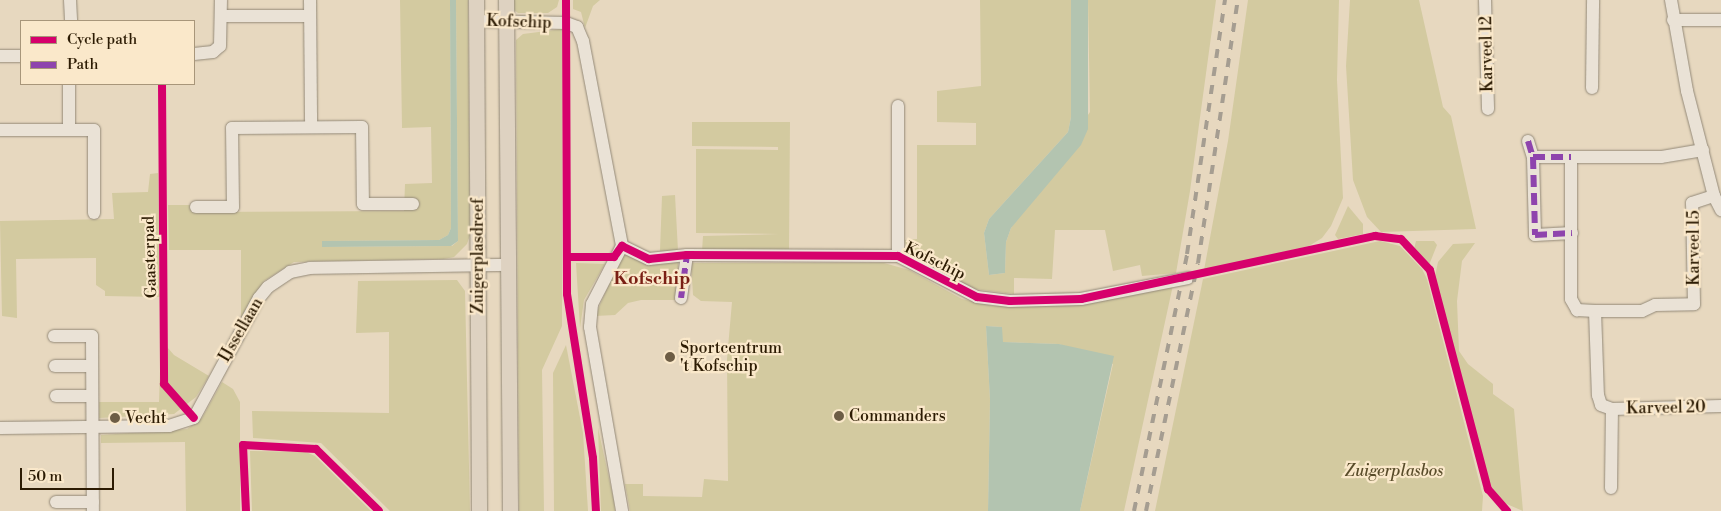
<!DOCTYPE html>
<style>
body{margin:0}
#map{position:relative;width:1721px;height:511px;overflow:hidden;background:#e7d8bf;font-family:"Libre Bodoni",serif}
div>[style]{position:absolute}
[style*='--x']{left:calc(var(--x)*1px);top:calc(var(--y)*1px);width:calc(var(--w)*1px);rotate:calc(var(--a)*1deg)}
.green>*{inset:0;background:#d3caa0}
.water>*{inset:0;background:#b3c4b0}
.roads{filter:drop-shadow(0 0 1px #938978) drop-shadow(0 0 1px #938978)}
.minor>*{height:12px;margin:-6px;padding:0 6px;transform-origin:6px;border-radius:6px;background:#eae2d6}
.major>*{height:15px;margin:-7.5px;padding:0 7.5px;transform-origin:7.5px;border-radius:7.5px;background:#ded2c1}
.rail>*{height:4px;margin-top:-2px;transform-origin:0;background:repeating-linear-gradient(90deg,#a59d91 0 9px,transparent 0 18px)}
.quiet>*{height:6px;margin-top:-3px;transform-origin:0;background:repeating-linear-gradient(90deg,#8e44ad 0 12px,transparent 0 18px)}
.cycleway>*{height:8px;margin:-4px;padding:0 4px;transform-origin:4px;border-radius:4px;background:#d6006c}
.dots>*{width:14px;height:14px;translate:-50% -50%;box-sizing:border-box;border:2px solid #fae8ca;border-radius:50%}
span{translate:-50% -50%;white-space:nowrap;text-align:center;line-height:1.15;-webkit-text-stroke:4.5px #fae8ca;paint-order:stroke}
.street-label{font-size:16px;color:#2c1b03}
.poi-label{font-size:16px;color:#2c1b03}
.left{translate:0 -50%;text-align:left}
.park-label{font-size:16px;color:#594c2a;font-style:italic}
.neighbourhood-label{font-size:18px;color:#7a1f14;font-weight:700}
.legend{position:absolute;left:20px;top:20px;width:175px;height:65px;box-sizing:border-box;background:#fae8ca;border:1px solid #a8967a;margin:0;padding:6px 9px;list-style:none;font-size:15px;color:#2c1b03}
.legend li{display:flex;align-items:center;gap:10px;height:25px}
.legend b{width:25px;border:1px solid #a8967a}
.scale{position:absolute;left:20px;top:468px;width:94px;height:22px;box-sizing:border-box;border:2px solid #2c1b03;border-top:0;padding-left:6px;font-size:15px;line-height:18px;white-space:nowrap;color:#2c1b03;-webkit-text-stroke:4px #fae8ca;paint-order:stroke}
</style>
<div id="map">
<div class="green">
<div style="clip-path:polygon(400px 0,450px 0,451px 228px,448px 235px,439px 240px,322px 241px,322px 247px,452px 246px,458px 241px,456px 0,468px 0,470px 235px,467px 244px,454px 257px,444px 259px,294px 262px,264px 281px,241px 319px,241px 250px,169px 250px,168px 205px,196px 205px,195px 212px,404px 211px,405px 184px,432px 183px,431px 127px,402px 128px)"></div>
<div style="clip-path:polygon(514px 0,559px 0,557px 7px,548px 13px,518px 13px,514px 10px)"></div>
<div style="clip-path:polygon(573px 0,600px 0,593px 6px,585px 28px,581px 12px,573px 9px)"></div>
<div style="clip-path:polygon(980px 0,1071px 0,1071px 117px,1068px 132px,989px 219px,984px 233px,989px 275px,1005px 273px,1006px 242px,1011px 228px,1090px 112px,1088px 0,1216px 0,1190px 191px,1176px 273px,1142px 276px,1140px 265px,1113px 271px,1105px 230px,1055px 230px,1052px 279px,1014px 278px,1014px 294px,974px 289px,909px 255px,904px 240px,917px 239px,917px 145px,976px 145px,976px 123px,937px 122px,937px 91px,981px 86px)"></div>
<div style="clip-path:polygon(1248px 0,1339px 0,1337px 80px,1343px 198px,1331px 226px,1322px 238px,1309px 246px,1204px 270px,1228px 141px)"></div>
<div style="clip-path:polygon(1350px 0,1419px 0,1443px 107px,1451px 116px,1476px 229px,1381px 232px,1367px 217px,1353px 180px,1346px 66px)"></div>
<div style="clip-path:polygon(562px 29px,562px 326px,542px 370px,544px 511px,519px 511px,516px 40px,523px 34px)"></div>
<div style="clip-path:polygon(692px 122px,790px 122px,789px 251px,702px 251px,703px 236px,779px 234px,696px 233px,696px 149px,778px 150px,778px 147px,692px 146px)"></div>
<div style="clip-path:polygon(158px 173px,160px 297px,105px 296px,105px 291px,96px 285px,96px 258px,16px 259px,17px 318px,2px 316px,0 221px,114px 219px,112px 193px,148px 192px,150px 174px)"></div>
<div style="clip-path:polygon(675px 195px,678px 251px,660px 251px,662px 196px)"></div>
<div style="clip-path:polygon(1348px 206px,1363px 224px,1363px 234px,1338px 239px,1335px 235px)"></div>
<div style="clip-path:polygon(1380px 241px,1400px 246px,1422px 269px,1427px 279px,1483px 496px,1482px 511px,1155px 511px,1203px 279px)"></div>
<div style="clip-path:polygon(1416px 241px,1434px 241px,1437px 245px,1429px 265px,1414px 249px)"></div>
<div style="clip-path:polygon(1475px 243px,1462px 261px,1457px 301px,1459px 351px,1468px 364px,1493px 384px,1493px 394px,1514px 409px,1523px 511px,1502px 502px,1487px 480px,1434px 281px,1438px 262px,1453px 244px)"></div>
<div style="clip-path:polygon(623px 252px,637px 260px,678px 261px,678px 300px,641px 300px,628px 303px,615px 315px,595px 316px)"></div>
<div style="clip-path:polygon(576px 263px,605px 264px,584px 300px,580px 328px)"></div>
<div style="clip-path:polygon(691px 263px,884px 263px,909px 270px,962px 299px,993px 306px,1017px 306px,1173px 285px,1124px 511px,1080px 511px,1113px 364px,1059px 344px,1002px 342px,1002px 327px,986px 326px,990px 400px,988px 511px,630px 511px,625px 484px,643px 484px,643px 496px,702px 497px,704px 479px,728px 481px,727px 359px,732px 302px,701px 301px,693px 295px)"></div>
<div style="clip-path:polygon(457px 280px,465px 291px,470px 511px,390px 511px,321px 443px,253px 438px,252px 411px,389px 413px,389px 332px,356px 333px,358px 281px)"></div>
<div style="clip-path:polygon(161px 340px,174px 355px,209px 376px,196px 397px,174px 414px,99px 418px,99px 402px,159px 402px)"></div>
<div style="clip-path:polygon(566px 345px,583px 433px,588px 511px,554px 511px,553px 373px)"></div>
<div style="clip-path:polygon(222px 382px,233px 389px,240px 402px,240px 511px,186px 511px,185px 442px,101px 443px,101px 435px,187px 429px,202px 418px)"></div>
<div style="clip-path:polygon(598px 428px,614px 501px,615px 511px,601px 511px)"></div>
<div style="clip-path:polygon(250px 451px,306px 452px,315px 456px,371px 511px,252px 511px)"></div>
</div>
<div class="water">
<div style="clip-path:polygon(450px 0,456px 0,458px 241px,451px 246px,322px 247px,322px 241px,439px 240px,448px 235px,451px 228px)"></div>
<div style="clip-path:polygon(1071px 0,1088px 0,1088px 129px,1081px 145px,1011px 228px,1006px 242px,1005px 273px,989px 275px,984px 233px,989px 219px,1068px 132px,1071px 117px)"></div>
<div style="clip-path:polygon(986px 326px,1002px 327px,1003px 342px,1059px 344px,1114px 356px,1080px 511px,988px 511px,990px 400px)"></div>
</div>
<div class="roads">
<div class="minor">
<div style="--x:70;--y:0;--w:21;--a:87"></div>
<div style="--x:310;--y:0;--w:127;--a:89.5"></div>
<div style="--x:1485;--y:0;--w:109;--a:88.4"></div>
<div style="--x:1671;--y:0;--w:92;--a:80"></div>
<div style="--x:1687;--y:91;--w:108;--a:75.6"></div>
<div style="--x:1714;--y:196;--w:16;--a:63"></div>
<div style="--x:221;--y:16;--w:89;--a:0"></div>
<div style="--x:1673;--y:20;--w:48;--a:0"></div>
<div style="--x:476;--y:21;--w:90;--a:1.3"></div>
<div style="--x:566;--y:23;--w:12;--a:20"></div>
<div style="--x:577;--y:27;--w:15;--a:67"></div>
<div style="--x:583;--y:41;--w:209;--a:79.2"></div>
<div style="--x:622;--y:246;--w:65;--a:117.3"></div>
<div style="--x:592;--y:304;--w:23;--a:95"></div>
<div style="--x:590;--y:327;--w:187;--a:80.1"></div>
<div style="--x:194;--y:54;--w:19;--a:-6"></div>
<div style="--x:213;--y:52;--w:9;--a:-41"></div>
<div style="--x:220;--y:46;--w:46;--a:-88.8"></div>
<div style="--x:0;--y:56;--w:21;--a:0"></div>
<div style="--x:69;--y:84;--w:46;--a:90"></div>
<div style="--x:1592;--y:88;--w:88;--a:-89.3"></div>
<div style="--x:0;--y:130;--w:94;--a:0"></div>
<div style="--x:94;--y:130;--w:83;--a:90"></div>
<div style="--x:1528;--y:141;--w:17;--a:73"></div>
<div style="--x:1533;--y:157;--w:78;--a:88.5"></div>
<div style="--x:1535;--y:235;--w:37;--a:-3"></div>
<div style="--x:1703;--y:150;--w:43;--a:170.5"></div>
<div style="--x:1661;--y:157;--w:90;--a:180"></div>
<div style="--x:1571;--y:157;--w:142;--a:90"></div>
<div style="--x:1571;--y:299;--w:13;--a:61"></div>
<div style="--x:1577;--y:310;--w:18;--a:3"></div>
<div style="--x:1595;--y:311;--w:84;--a:88"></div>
<div style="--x:1598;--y:395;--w:10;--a:73"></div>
<div style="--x:1601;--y:405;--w:12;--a:20"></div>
<div style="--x:1612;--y:409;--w:109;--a:-1.6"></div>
<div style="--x:1533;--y:157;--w:38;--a:0"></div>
<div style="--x:196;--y:207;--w:37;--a:0"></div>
<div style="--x:233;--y:207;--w:79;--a:-90.7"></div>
<div style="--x:232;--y:128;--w:130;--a:-0.4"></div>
<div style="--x:362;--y:127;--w:77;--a:89.3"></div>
<div style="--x:363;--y:204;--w:50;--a:0"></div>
<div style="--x:622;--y:246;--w:30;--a:26"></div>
<div style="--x:649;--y:259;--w:38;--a:-6"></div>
<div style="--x:687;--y:255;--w:211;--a:0.3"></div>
<div style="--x:898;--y:256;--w:89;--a:27.4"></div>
<div style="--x:977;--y:297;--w:33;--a:7"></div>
<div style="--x:1010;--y:301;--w:71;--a:-1.6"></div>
<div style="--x:1081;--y:299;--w:109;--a:-11.1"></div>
<div style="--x:898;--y:256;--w:150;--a:-90"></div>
<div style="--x:681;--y:298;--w:43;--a:-82.1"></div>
<div style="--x:1595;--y:311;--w:47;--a:0"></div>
<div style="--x:1642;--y:311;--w:14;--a:-25"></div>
<div style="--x:1655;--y:305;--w:39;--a:-1"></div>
<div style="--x:1694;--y:304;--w:101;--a:-91.1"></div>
<div style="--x:1692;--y:203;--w:23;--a:-18"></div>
<div style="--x:54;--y:336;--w:38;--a:0"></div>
<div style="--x:92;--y:336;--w:175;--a:89.7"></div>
<div style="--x:55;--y:366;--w:37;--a:0"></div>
<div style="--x:56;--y:396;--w:36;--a:0"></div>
<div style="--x:0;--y:428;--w:169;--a:-0.7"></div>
<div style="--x:169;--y:426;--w:26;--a:-18"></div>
<div style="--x:194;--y:418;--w:136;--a:-61.6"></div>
<div style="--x:259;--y:298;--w:14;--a:-51"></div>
<div style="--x:268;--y:287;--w:27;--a:-34"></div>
<div style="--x:290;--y:272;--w:20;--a:-11"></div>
<div style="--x:310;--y:268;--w:197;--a:-0.9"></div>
<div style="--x:1611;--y:488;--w:79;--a:-89.3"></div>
<div style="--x:56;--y:502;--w:37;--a:0"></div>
</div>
<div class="major">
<div style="--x:476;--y:0;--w:511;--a:89.66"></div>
<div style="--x:506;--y:0;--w:511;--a:89.55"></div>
</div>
</div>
<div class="rail">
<div style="--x:1134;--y:511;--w:262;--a:-78.3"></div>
<div style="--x:1187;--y:254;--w:257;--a:-81.5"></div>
<div style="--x:1146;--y:511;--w:253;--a:-78.2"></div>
<div style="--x:1198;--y:263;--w:266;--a:-81.4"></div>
</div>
<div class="quiet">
<div style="--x:1528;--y:141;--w:17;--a:73"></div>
<div style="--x:1533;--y:157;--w:78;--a:88.5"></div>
<div style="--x:1535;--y:235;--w:37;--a:-3"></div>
<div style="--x:1533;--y:157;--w:38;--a:0"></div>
<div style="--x:681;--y:298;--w:43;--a:-82.1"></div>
</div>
<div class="cycleway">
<div style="--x:566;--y:0;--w:294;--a:89.8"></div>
<div style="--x:567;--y:294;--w:166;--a:81"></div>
<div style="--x:593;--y:458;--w:53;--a:86.8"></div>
<div style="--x:162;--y:84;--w:300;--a:89.6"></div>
<div style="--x:164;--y:384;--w:45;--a:48.6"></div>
<div style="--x:567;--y:257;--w:47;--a:0"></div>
<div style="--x:614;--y:257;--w:14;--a:-54"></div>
<div style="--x:622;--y:246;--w:30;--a:26"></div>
<div style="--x:649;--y:259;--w:38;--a:-6"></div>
<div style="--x:687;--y:255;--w:211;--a:0.3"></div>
<div style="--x:898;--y:256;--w:89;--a:27.4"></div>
<div style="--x:977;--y:297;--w:33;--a:7"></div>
<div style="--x:1010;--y:301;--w:71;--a:-1.6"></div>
<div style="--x:1081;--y:299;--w:301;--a:-12.1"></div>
<div style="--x:1375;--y:236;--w:26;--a:7"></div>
<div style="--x:1401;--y:239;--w:42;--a:46.9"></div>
<div style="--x:1430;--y:270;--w:227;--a:75.2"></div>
<div style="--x:1488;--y:489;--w:29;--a:49"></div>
<div style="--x:246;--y:511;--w:66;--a:-92.6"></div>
<div style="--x:243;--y:445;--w:73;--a:3.1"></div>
<div style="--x:316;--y:449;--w:88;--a:44.5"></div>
</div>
<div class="dots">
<div style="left:670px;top:357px;background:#6d5d45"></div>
<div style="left:839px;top:416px;background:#6d5d45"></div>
<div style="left:115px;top:418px;background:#6d5d45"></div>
</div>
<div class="street-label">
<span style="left:519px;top:22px;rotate:2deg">Kofschip</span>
<span style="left:1487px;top:54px;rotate:-91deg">Karveel 12</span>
<span style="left:1694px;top:248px;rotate:-90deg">Karveel 15</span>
<span style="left:478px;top:256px;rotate:-90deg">Zuigerplasdreef</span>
<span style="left:150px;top:257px;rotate:-92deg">Gaasterpad</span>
<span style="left:935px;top:261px;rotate:26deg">Kofschip</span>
<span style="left:241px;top:330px;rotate:-60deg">IJssellaan</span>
<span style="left:1666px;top:408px;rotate:-1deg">Karveel 20</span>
</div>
<div class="poi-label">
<span class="left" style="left:680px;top:357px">Sportcentrum<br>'t Kofschip</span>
<span class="left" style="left:849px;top:416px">Commanders</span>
<span class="left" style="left:125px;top:418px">Vecht</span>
</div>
<div class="park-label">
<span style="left:1394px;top:471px">Zuigerplasbos</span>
</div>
<div class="neighbourhood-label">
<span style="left:652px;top:279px">Kofschip</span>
</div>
<ul class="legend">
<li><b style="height:6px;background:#d6006c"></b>Cycle path</li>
<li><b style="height:6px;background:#8e44ad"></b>Path</li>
</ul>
<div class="scale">50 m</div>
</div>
